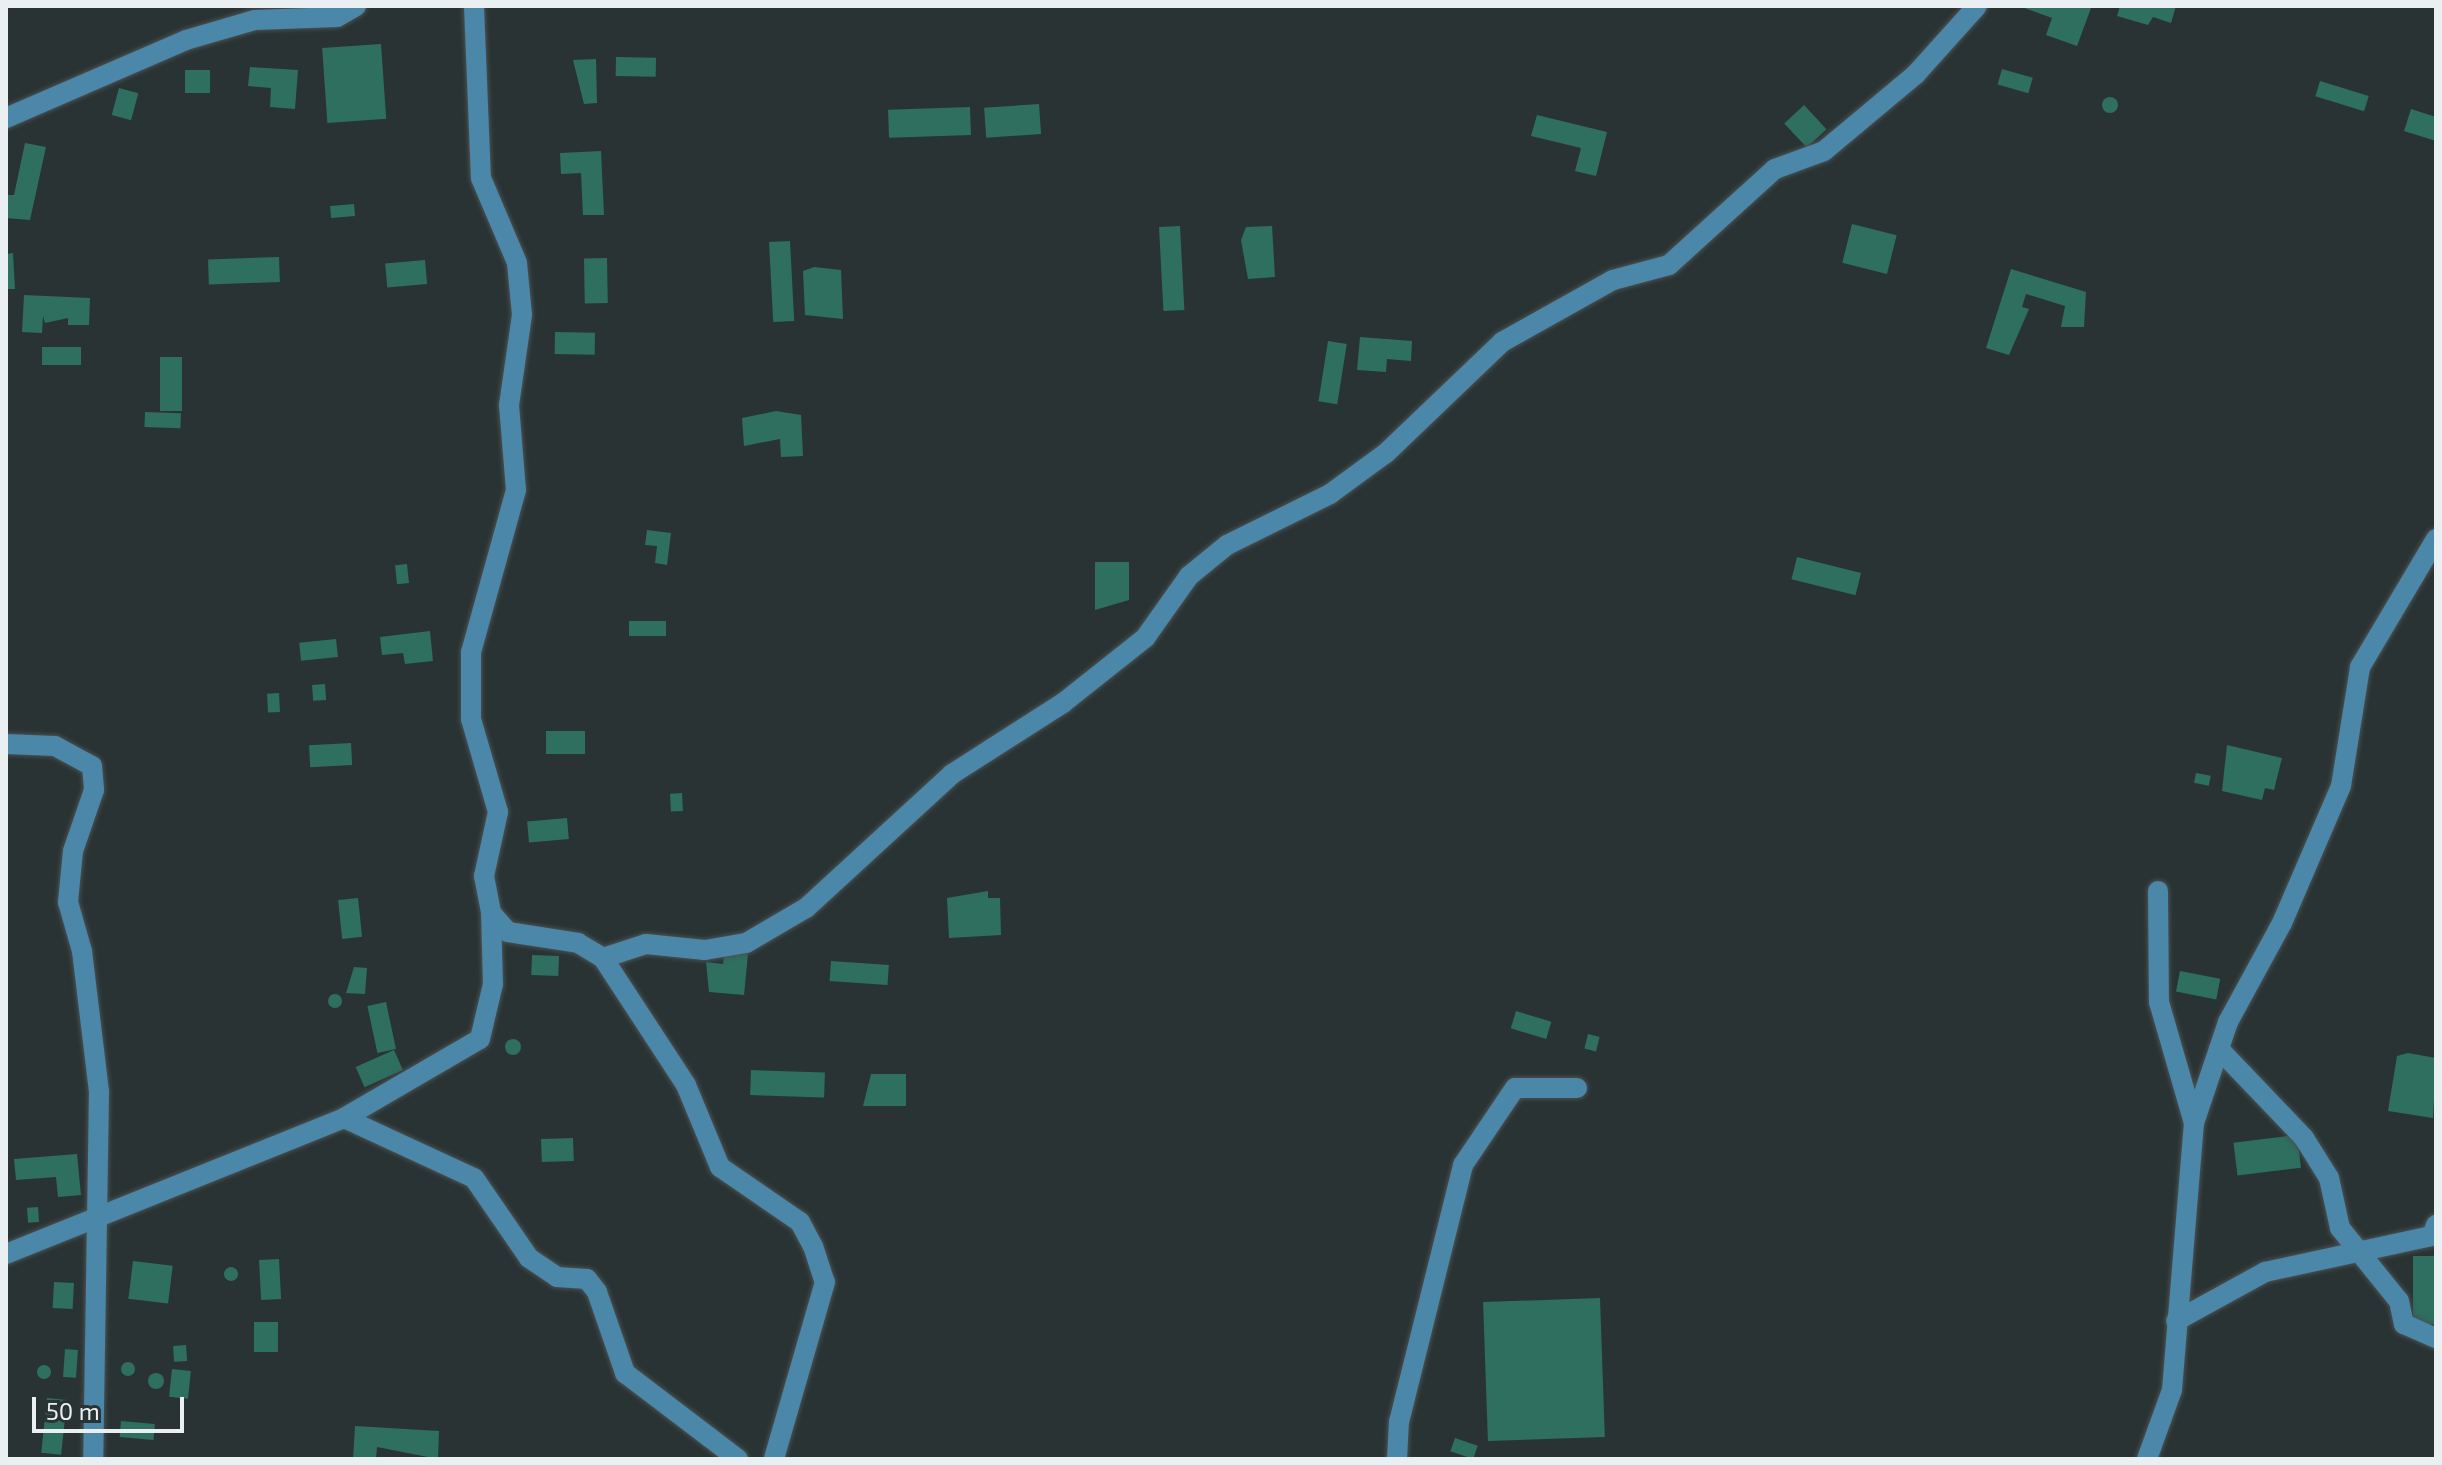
<!DOCTYPE html>
<style>
body{margin:0}
#map{position:relative;width:2442px;height:1465px;overflow:hidden;background:#2a3334;font-family:"Exo 2",sans-serif}
div>[style]{position:absolute}
[style*='--x']{left:calc(var(--x)*1px);top:calc(var(--y)*1px);width:calc(var(--w)*1px);rotate:calc(var(--a)*1deg)}
.building>*{inset:0;background:#2e6f60;transform-origin:0 0}
.round{border-radius:50%}
.roads{filter:drop-shadow(0 0 2px #495152) drop-shadow(0 0 2px #495152)}
.minor>*{height:20px;margin:-10px;padding:0 10px;transform-origin:10px;border-radius:10px;background:#4b87a8}
span{translate:-50% -50%;white-space:nowrap;text-align:center;line-height:1.15;-webkit-text-stroke:8px #2a3334;paint-order:stroke}
.frame{position:absolute;inset:0;border:8px solid #eaf0f1;pointer-events:none}
.scale{position:absolute;left:32px;top:1397px;width:152px;height:36px;box-sizing:border-box;border:4px solid #eaf0f1;border-top:0;padding-left:10px;font-size:24px;line-height:28px;white-space:nowrap;color:#eaf0f1;-webkit-text-stroke:6px #2a3334;paint-order:stroke}
</style>
<div id="map">
<div class="building">
<div style="clip-path:polygon(2019px 6px,2085px 6px,2091px 8px,2077px 46px,2046px 35px,2052px 18px)"></div>
<div style="clip-path:polygon(2120px 6px,2176px 6px,2171px 23px,2153px 17px,2148px 25px,2117px 16px)"></div>
<div style="left:381px;top:44px;width:75px;height:59px;rotate:86deg"></div>
<div style="left:616px;top:57px;width:40px;height:19px;rotate:1deg"></div>
<div style="clip-path:polygon(596px 59px,597px 103px,584px 104px,573px 60px)"></div>
<div style="clip-path:polygon(250px 67px,298px 70px,295px 109px,270px 107px,271px 88px,248px 86px)"></div>
<div style="left:2002px;top:69px;width:32px;height:16px;rotate:16deg"></div>
<div style="left:185px;top:70px;width:25px;height:23px"></div>
<div style="left:2320px;top:81px;width:51px;height:16px;rotate:17deg"></div>
<div style="left:119px;top:88px;width:20px;height:28px;rotate:15deg"></div>
<div class="round" style="left:2102px;top:97px;width:16px;height:16px"></div>
<div style="left:1039px;top:104px;width:30px;height:55px;rotate:86deg"></div>
<div style="left:1804px;top:105px;width:33px;height:27px;rotate:47deg"></div>
<div style="left:970px;top:107px;width:28px;height:82px;rotate:88deg"></div>
<div style="clip-path:polygon(2411px 109px,2436px 117px,2436px 141px,2404px 131px)"></div>
<div style="clip-path:polygon(1537px 115px,1607px 132px,1596px 176px,1575px 171px,1581px 148px,1531px 136px)"></div>
<div style="clip-path:polygon(25px 143px,46px 147px,30px 220px,6px 218px,6px 195px,14px 195px)"></div>
<div style="clip-path:polygon(601px 151px,604px 215px,583px 215px,581px 173px,561px 174px,560px 153px)"></div>
<div style="left:354px;top:204px;width:12px;height:24px;rotate:85deg"></div>
<div style="left:1852px;top:224px;width:46px;height:40px;rotate:14deg"></div>
<div style="left:1180px;top:226px;width:84px;height:21px;rotate:87deg"></div>
<div style="clip-path:polygon(1272px 226px,1275px 277px,1248px 279px,1241px 240px,1246px 227px)"></div>
<div style="left:790px;top:241px;width:80px;height:21px;rotate:87deg"></div>
<div style="clip-path:polygon(13px 253px,15px 289px,6px 289px,6px 254px)"></div>
<div style="left:279px;top:257px;width:25px;height:71px;rotate:88deg"></div>
<div style="left:607px;top:258px;width:45px;height:23px;rotate:89deg"></div>
<div style="left:425px;top:260px;width:24px;height:40px;rotate:85deg"></div>
<div style="clip-path:polygon(814px 267px,841px 270px,843px 319px,805px 315px,803px 271px)"></div>
<div style="clip-path:polygon(2011px 269px,2086px 292px,2084px 327px,2061px 327px,2065px 306px,2026px 294px,2022px 307px,2029px 309px,2009px 355px,1986px 348px)"></div>
<div style="clip-path:polygon(24px 295px,90px 298px,89px 325px,68px 325px,68px 318px,45px 323px,43px 316px,42px 333px,22px 332px)"></div>
<div style="left:555px;top:332px;width:40px;height:22px;rotate:1deg"></div>
<div style="clip-path:polygon(1360px 337px,1412px 341px,1411px 361px,1387px 359px,1386px 372px,1357px 370px)"></div>
<div style="left:1328px;top:341px;width:19px;height:61px;rotate:9deg"></div>
<div style="left:42px;top:347px;width:39px;height:18px"></div>
<div style="left:160px;top:357px;width:22px;height:54px"></div>
<div style="clip-path:polygon(776px 411px,801px 415px,803px 456px,781px 457px,780px 439px,744px 446px,742px 418px)"></div>
<div style="left:145px;top:412px;width:36px;height:15px;rotate:2deg"></div>
<div style="clip-path:polygon(647px 530px,671px 533px,667px 565px,655px 563px,657px 546px,645px 545px)"></div>
<div style="left:1797px;top:557px;width:66px;height:23px;rotate:14deg"></div>
<div style="clip-path:polygon(1095px 562px,1129px 562px,1129px 600px,1095px 610px)"></div>
<div style="left:407px;top:564px;width:19px;height:12px;rotate:84deg"></div>
<div style="left:629px;top:621px;width:37px;height:15px"></div>
<div style="clip-path:polygon(430px 631px,433px 661px,405px 664px,403px 653px,382px 655px,380px 637px)"></div>
<div style="left:336px;top:639px;width:18px;height:37px;rotate:84deg"></div>
<div style="left:325px;top:684px;width:16px;height:13px;rotate:86deg"></div>
<div style="left:279px;top:693px;width:19px;height:12px;rotate:87deg"></div>
<div style="left:546px;top:731px;width:39px;height:23px"></div>
<div style="left:351px;top:743px;width:22px;height:42px;rotate:87deg"></div>
<div style="clip-path:polygon(2227px 745px,2282px 758px,2274px 790px,2265px 788px,2262px 800px,2222px 791px)"></div>
<div style="left:2196px;top:773px;width:15px;height:10px;rotate:11deg"></div>
<div style="left:682px;top:793px;width:18px;height:12px;rotate:87deg"></div>
<div style="left:567px;top:818px;width:21px;height:40px;rotate:85deg"></div>
<div style="clip-path:polygon(988px 891px,988px 898px,1000px 898px,1001px 935px,949px 938px,947px 898px)"></div>
<div style="left:358px;top:898px;width:39px;height:20px;rotate:84deg"></div>
<div style="clip-path:polygon(724px 952px,748px 954px,744px 995px,709px 992px,706px 962px,723px 964px)"></div>
<div style="left:532px;top:955px;width:27px;height:20px;rotate:2deg"></div>
<div style="left:831px;top:961px;width:58px;height:20px;rotate:4deg"></div>
<div style="clip-path:polygon(354px 967px,367px 968px,365px 994px,346px 993px)"></div>
<div style="left:2180px;top:971px;width:41px;height:21px;rotate:11deg"></div>
<div class="round" style="left:328px;top:994px;width:14px;height:14px"></div>
<div style="left:386px;top:1002px;width:48px;height:19px;rotate:78deg"></div>
<div style="left:1516px;top:1011px;width:37px;height:18px;rotate:17deg"></div>
<div style="left:1588px;top:1034px;width:12px;height:15px;rotate:14deg"></div>
<div class="round" style="left:505px;top:1039px;width:16px;height:16px"></div>
<div style="left:394px;top:1050px;width:22px;height:42px;rotate:66deg"></div>
<div style="clip-path:polygon(2408px 1053px,2436px 1058px,2433px 1118px,2388px 1111px,2397px 1056px)"></div>
<div style="left:751px;top:1070px;width:74px;height:25px;rotate:2deg"></div>
<div style="clip-path:polygon(871px 1074px,906px 1074px,906px 1106px,863px 1106px)"></div>
<div style="left:2297px;top:1135px;width:33px;height:64px;rotate:83deg"></div>
<div style="left:573px;top:1138px;width:23px;height:32px;rotate:88deg"></div>
<div style="clip-path:polygon(77px 1154px,81px 1195px,58px 1197px,56px 1177px,16px 1180px,14px 1159px)"></div>
<div style="left:38px;top:1207px;width:15px;height:11px;rotate:86deg"></div>
<div style="left:2413px;top:1256px;width:22px;height:68px"></div>
<div style="left:279px;top:1259px;width:40px;height:20px;rotate:87deg"></div>
<div style="left:133px;top:1261px;width:40px;height:38px;rotate:7deg"></div>
<div class="round" style="left:224px;top:1267px;width:14px;height:14px"></div>
<div style="left:54px;top:1282px;width:20px;height:26px;rotate:3deg"></div>
<div style="left:1600px;top:1298px;width:139px;height:117px;rotate:88deg"></div>
<div style="left:254px;top:1322px;width:24px;height:30px"></div>
<div style="left:186px;top:1345px;width:16px;height:13px;rotate:86deg"></div>
<div style="left:65px;top:1349px;width:13px;height:28px;rotate:4deg"></div>
<div class="round" style="left:121px;top:1362px;width:14px;height:14px"></div>
<div class="round" style="left:37px;top:1365px;width:14px;height:14px"></div>
<div style="left:172px;top:1369px;width:19px;height:28px;rotate:6deg"></div>
<div class="round" style="left:148px;top:1373px;width:16px;height:16px"></div>
<div style="left:47px;top:1398px;width:20px;height:55px;rotate:6deg"></div>
<div style="left:121px;top:1421px;width:34px;height:16px;rotate:5deg"></div>
<div style="clip-path:polygon(355px 1426px,439px 1431px,438px 1459px,377px 1447px,376px 1459px,353px 1459px)"></div>
<div style="left:1455px;top:1438px;width:24px;height:14px;rotate:19deg"></div>
</div>
<div class="roads">
<div class="minor">
<div style="--x:474;--y:6;--w:172;--a:87.7"></div>
<div style="--x:481;--y:178;--w:92;--a:67"></div>
<div style="--x:517;--y:263;--w:52;--a:84.5"></div>
<div style="--x:522;--y:315;--w:91;--a:98.2"></div>
<div style="--x:509;--y:405;--w:85;--a:85.3"></div>
<div style="--x:516;--y:490;--w:168;--a:105.5"></div>
<div style="--x:471;--y:652;--w:67;--a:90"></div>
<div style="--x:471;--y:719;--w:97;--a:73.8"></div>
<div style="--x:498;--y:812;--w:66;--a:102.3"></div>
<div style="--x:484;--y:876;--w:38;--a:79"></div>
<div style="--x:491;--y:913;--w:25;--a:48"></div>
<div style="--x:508;--y:932;--w:71;--a:8.9"></div>
<div style="--x:578;--y:943;--w:29;--a:31"></div>
<div style="--x:603;--y:958;--w:152;--a:56.8"></div>
<div style="--x:686;--y:1085;--w:89;--a:67.5"></div>
<div style="--x:720;--y:1167;--w:97;--a:34.5"></div>
<div style="--x:800;--y:1222;--w:27;--a:62"></div>
<div style="--x:813;--y:1246;--w:38;--a:72"></div>
<div style="--x:825;--y:1282;--w:184;--a:106.1"></div>
<div style="--x:6;--y:118;--w:196;--a:-23.4"></div>
<div style="--x:186;--y:40;--w:72;--a:-16.2"></div>
<div style="--x:255;--y:20;--w:82;--a:-2.1"></div>
<div style="--x:337;--y:17;--w:22;--a:-30"></div>
<div style="--x:6;--y:744;--w:49;--a:2.3"></div>
<div style="--x:55;--y:746;--w:42;--a:28.4"></div>
<div style="--x:92;--y:766;--w:24;--a:85"></div>
<div style="--x:94;--y:790;--w:65;--a:109"></div>
<div style="--x:73;--y:851;--w:51;--a:95.6"></div>
<div style="--x:68;--y:902;--w:51;--a:74.1"></div>
<div style="--x:82;--y:951;--w:142;--a:83.1"></div>
<div style="--x:99;--y:1092;--w:367;--a:90.9"></div>
<div style="--x:2158;--y:891;--w:111;--a:89.5"></div>
<div style="--x:2159;--y:1002;--w:126;--a:73.9"></div>
<div style="--x:603;--y:958;--w:45;--a:-18"></div>
<div style="--x:646;--y:944;--w:59;--a:5.8"></div>
<div style="--x:705;--y:950;--w:42;--a:-9.7"></div>
<div style="--x:746;--y:943;--w:69;--a:-30.3"></div>
<div style="--x:806;--y:908;--w:198;--a:-42.5"></div>
<div style="--x:952;--y:774;--w:132;--a:-32.6"></div>
<div style="--x:1063;--y:703;--w:105;--a:-38.4"></div>
<div style="--x:1145;--y:638;--w:76;--a:-54.6"></div>
<div style="--x:1189;--y:576;--w:49;--a:-39.2"></div>
<div style="--x:1227;--y:545;--w:115;--a:-26.3"></div>
<div style="--x:1330;--y:494;--w:69;--a:-36.2"></div>
<div style="--x:1386;--y:453;--w:161;--a:-43.7"></div>
<div style="--x:1502;--y:342;--w:127;--a:-29.2"></div>
<div style="--x:1613;--y:280;--w:58;--a:-15"></div>
<div style="--x:1669;--y:265;--w:143;--a:-42.2"></div>
<div style="--x:1775;--y:169;--w:52;--a:-20.2"></div>
<div style="--x:1824;--y:151;--w:120;--a:-39.9"></div>
<div style="--x:1916;--y:74;--w:91;--a:-48.1"></div>
<div style="--x:2219;--y:1049;--w:123;--a:46.3"></div>
<div style="--x:2304;--y:1138;--w:47;--a:58"></div>
<div style="--x:2329;--y:1178;--w:51;--a:77.6"></div>
<div style="--x:2340;--y:1228;--w:94;--a:51.1"></div>
<div style="--x:2399;--y:1301;--w:24;--a:78"></div>
<div style="--x:2404;--y:1324;--w:35;--a:24"></div>
<div style="--x:344;--y:1118;--w:143;--a:24.8"></div>
<div style="--x:474;--y:1178;--w:97;--a:55.5"></div>
<div style="--x:529;--y:1258;--w:34;--a:34"></div>
<div style="--x:557;--y:1277;--w:30;--a:4"></div>
<div style="--x:587;--y:1279;--w:16;--a:52"></div>
<div style="--x:597;--y:1292;--w:86;--a:70.9"></div>
<div style="--x:625;--y:1373;--w:142;--a:37.3"></div>
<div style="--x:6;--y:1254;--w:364;--a:-21.9"></div>
<div style="--x:344;--y:1118;--w:157;--a:-30.2"></div>
<div style="--x:480;--y:1039;--w:57;--a:-76.7"></div>
<div style="--x:493;--y:984;--w:71;--a:-91.6"></div>
<div style="--x:2176;--y:1321;--w:102;--a:-28.8"></div>
<div style="--x:2265;--y:1272;--w:171;--a:-12.2"></div>
<div style="--x:2432;--y:1236;--w:12;--a:-70"></div>
<div style="--x:1397;--y:1459;--w:37;--a:-87"></div>
<div style="--x:1399;--y:1422;--w:265;--a:-76"></div>
<div style="--x:1463;--y:1165;--w:93;--a:-56"></div>
<div style="--x:1515;--y:1088;--w:62;--a:0"></div>
<div style="--x:2147;--y:1459;--w:73;--a:-70.1"></div>
<div style="--x:2172;--y:1390;--w:268;--a:-85.3"></div>
<div style="--x:2194;--y:1123;--w:107;--a:-71.4"></div>
<div style="--x:2228;--y:1022;--w:113;--a:-61.4"></div>
<div style="--x:2282;--y:923;--w:149;--a:-66.7"></div>
<div style="--x:2341;--y:786;--w:121;--a:-80.9"></div>
<div style="--x:2360;--y:667;--w:149;--a:-59.3"></div>
</div>
</div>
<div class="frame"></div>
<div class="scale">50 m</div>
</div>
